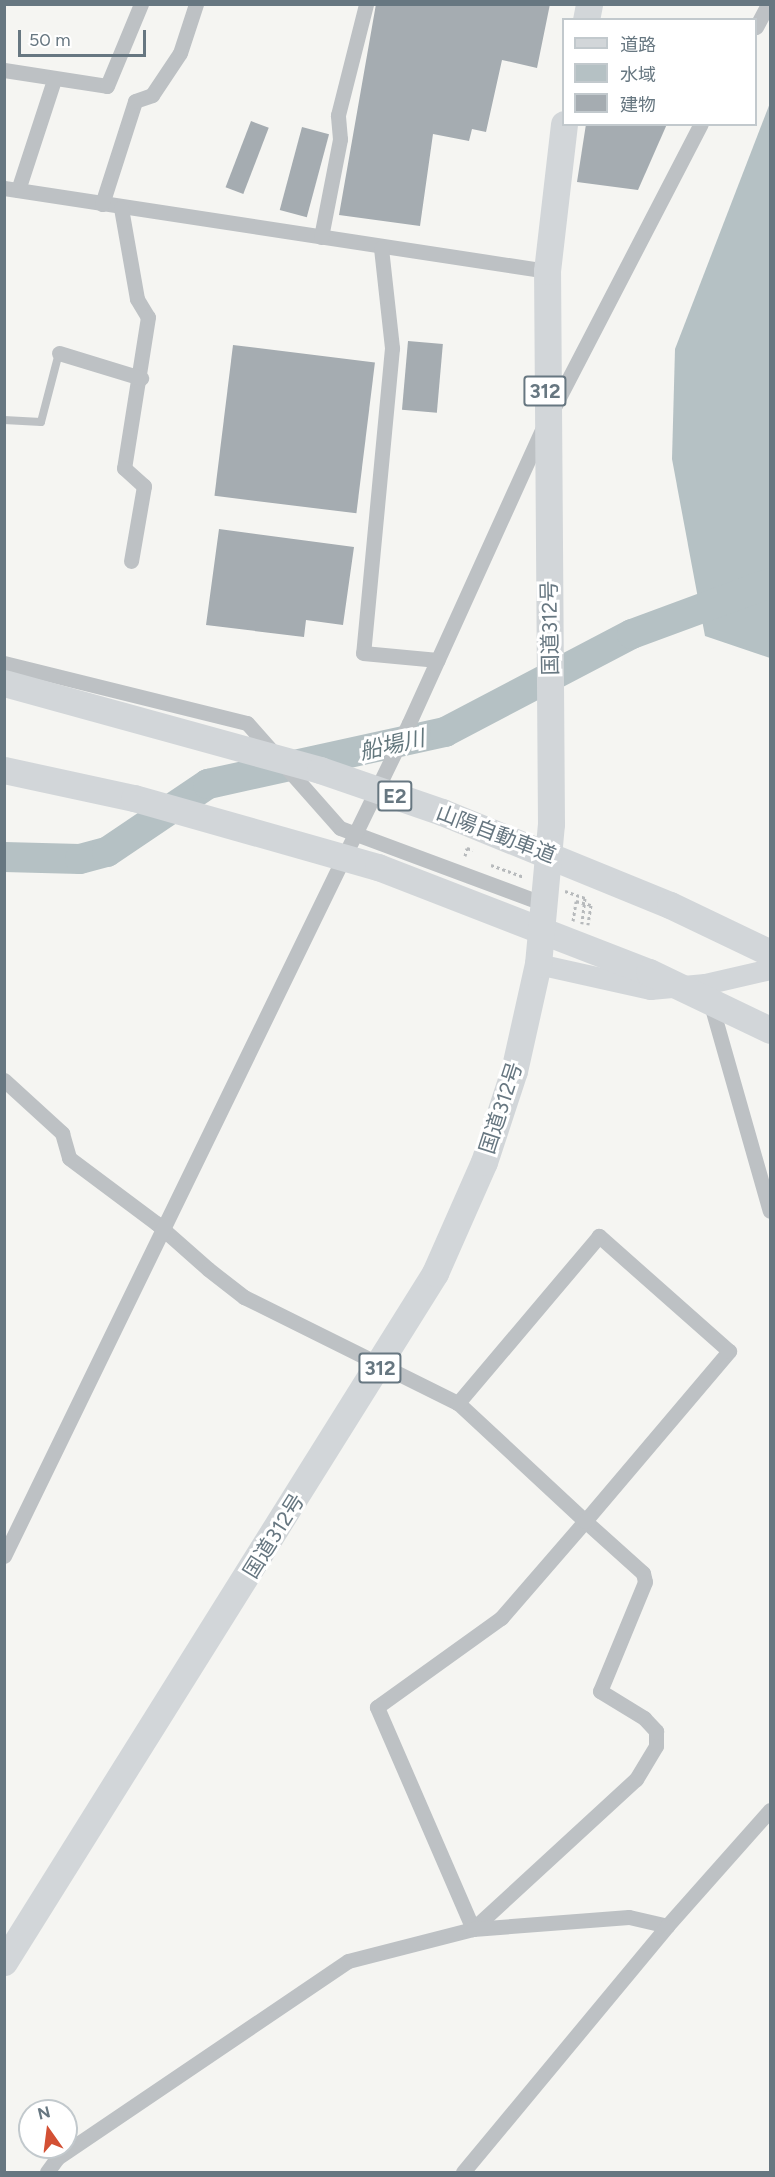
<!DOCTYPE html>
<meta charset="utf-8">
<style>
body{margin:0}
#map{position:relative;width:775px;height:2177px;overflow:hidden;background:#f5f5f2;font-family:Figtree,"Noto Sans JP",sans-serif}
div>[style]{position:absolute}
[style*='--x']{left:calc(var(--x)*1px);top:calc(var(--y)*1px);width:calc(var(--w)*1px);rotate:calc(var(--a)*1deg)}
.water>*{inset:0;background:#b5c1c4}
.river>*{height:30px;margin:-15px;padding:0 15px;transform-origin:15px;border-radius:15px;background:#b5c1c4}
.building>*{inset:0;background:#a5acb1;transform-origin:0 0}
.path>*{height:3px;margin-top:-1.5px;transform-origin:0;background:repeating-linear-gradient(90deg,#b7babc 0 3px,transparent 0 6px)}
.lane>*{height:8px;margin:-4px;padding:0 4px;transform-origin:4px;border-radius:4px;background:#bdc1c4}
.street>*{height:15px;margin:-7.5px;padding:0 7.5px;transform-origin:7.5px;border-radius:7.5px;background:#bdc1c4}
.secondary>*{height:21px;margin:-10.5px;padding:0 10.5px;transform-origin:10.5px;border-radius:10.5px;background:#d2d6d9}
.highway>*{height:27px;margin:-13.5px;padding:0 13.5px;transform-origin:13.5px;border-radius:13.5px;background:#d2d6d9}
span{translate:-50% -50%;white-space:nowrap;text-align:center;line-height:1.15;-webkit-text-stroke:6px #fff;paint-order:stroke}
.shield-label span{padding:2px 4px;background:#fff;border:2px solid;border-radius:4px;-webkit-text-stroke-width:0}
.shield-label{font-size:20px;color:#677781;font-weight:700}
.street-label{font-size:21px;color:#677781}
.water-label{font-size:22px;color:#63777d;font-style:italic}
.frame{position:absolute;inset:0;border:6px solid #677781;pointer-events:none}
.legend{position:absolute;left:562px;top:18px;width:195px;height:108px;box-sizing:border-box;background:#fff;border:2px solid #c2c9cd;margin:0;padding:8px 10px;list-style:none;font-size:18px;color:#677781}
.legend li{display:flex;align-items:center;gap:12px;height:30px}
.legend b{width:30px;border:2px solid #c2c9cd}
.north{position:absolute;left:18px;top:2099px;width:60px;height:60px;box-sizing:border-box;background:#fff;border:2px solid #c2c9cd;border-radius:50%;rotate:346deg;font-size:16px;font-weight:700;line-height:24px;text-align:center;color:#677781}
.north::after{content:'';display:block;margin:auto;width:21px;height:27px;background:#d35034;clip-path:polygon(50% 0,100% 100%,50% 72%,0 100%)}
.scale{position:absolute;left:18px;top:30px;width:128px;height:27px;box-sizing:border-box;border:3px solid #677781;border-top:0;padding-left:8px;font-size:18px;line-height:21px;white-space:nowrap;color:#677781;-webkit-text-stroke:4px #fff;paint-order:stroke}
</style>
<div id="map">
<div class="water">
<div style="clip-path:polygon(770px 103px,770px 658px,705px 636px,672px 459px,675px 349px)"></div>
</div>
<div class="river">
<div style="--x:4;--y:857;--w:76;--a:1.5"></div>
<div style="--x:80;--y:859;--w:28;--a:-15"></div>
<div style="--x:107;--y:852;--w:122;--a:-34"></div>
<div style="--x:208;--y:784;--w:243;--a:-12.4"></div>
<div style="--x:445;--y:732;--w:211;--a:-27.7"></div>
<div style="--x:632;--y:634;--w:147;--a:-20.3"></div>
</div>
<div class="building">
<div style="clip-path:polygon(376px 4px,550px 4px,537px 68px,502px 60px,486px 132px,472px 129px,469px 141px,433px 134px,420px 226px,339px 215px)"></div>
<div style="left:251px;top:121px;width:19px;height:71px;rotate:21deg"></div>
<div style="clip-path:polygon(586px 124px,667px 124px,638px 190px,577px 182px)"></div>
<div style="left:302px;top:127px;width:28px;height:86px;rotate:15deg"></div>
<div style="left:408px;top:341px;width:35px;height:69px;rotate:5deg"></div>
<div style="left:233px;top:345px;width:143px;height:152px;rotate:7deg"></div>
<div style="clip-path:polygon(219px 529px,354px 547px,343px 625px,306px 620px,304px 637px,206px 625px)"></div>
</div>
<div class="path">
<div style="--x:465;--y:856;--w:8;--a:-76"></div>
<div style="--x:467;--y:848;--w:6;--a:18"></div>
<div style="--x:491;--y:865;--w:35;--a:20"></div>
<div style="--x:565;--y:891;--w:21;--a:19"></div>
<div style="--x:585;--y:898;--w:26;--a:97"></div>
<div style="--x:573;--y:921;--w:20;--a:-81"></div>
<div style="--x:576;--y:901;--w:16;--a:15"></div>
<div style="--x:591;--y:905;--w:20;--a:99"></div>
</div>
<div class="lane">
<div style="--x:4;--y:420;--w:37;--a:3"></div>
<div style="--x:41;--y:422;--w:71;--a:-75.4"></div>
</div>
<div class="street">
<div style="--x:756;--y:27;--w:26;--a:-62"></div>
<div style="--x:4;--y:70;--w:104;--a:8.8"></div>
<div style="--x:107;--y:86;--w:89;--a:-67.5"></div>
<div style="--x:4;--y:188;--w:549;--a:8.69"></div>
<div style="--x:18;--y:190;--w:116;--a:-71.9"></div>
<div style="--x:102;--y:204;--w:108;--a:-72.2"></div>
<div style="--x:135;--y:101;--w:18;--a:-19"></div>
<div style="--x:152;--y:95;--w:50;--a:-56.3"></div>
<div style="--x:180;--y:53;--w:52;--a:-71.9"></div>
<div style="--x:121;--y:208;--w:92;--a:80"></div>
<div style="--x:137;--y:299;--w:21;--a:59"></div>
<div style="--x:148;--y:317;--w:153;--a:99"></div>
<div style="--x:124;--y:468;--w:27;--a:42"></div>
<div style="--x:144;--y:486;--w:76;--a:99.8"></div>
<div style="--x:321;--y:237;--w:100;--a:-79"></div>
<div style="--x:340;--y:139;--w:24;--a:-95"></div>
<div style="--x:338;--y:115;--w:114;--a:-75.8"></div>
<div style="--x:381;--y:248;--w:101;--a:83.7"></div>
<div style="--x:392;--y:348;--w:306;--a:95.4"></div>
<div style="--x:363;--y:653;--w:75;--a:5.3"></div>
<div style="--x:59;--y:353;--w:86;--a:17"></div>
<div style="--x:553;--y:409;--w:321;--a:-62.6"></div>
<div style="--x:4;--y:663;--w:250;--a:13.9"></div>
<div style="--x:247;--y:723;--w:140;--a:48.5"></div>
<div style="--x:340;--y:828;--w:218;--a:20.4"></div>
<div style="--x:710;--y:1001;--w:218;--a:74.1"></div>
<div style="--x:4;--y:1080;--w:79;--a:42.4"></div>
<div style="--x:62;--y:1133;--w:26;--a:74"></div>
<div style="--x:69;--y:1158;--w:109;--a:36.8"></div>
<div style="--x:156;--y:1223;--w:69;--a:41.5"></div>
<div style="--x:208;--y:1269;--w:46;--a:37.9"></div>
<div style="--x:244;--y:1297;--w:239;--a:26.4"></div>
<div style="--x:458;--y:1403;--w:173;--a:42.9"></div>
<div style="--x:585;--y:1521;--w:78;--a:41.9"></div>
<div style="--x:643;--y:1573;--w:9;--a:77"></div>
<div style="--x:645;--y:1582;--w:118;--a:112.4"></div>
<div style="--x:600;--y:1691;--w:52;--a:31.5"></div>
<div style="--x:644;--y:1718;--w:18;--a:47"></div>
<div style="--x:656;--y:1731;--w:15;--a:90"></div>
<div style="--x:656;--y:1746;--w:39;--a:121"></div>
<div style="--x:636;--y:1779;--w:222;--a:137.4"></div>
<div style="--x:473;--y:1929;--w:242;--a:-113.4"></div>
<div style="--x:377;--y:1707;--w:153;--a:-35.7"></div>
<div style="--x:501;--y:1618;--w:128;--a:-49.1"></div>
<div style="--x:585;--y:1521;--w:223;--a:-49.7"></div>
<div style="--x:729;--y:1351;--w:174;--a:-138.5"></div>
<div style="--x:599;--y:1236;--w:219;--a:130.2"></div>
<div style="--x:4;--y:1556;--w:926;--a:-64.07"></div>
<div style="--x:409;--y:723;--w:322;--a:-65.6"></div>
<div style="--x:47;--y:2172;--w:17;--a:-54"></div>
<div style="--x:57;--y:2158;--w:351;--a:-34.1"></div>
<div style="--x:348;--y:1961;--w:129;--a:-14.4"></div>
<div style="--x:473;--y:1929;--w:156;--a:-4.4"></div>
<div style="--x:629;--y:1917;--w:39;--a:13"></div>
<div style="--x:463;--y:2172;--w:320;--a:-50.3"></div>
<div style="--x:667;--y:1926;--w:155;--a:-48.4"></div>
</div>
<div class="secondary">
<div style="--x:538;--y:964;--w:115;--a:12.6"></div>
<div style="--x:650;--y:989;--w:55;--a:-5.2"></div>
<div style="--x:705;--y:984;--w:67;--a:-13"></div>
</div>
<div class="highway">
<div style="--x:586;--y:20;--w:16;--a:-79"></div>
<div style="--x:4;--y:683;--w:328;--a:15.4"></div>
<div style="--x:320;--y:770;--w:129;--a:19"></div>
<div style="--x:442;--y:812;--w:246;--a:22.2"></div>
<div style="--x:670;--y:905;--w:111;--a:25.6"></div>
<div style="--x:4;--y:770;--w:133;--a:12.2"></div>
<div style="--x:134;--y:798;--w:254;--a:15.8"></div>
<div style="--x:378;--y:867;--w:291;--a:21.2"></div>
<div style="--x:649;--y:972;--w:134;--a:25.6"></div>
<div style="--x:4;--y:1962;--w:813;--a:-57.97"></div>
<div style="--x:435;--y:1273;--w:121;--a:-66.2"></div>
<div style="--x:484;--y:1162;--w:96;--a:-71.8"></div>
<div style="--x:514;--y:1071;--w:110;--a:-77.4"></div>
<div style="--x:538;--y:964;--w:141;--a:-84.7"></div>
<div style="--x:551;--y:824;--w:553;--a:-90.41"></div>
<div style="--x:547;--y:271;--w:148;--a:-83.4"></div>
</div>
<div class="shield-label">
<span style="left:545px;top:391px">312</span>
<span style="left:395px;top:796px">E2</span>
<span style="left:380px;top:1368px">312</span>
</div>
<div class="street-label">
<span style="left:550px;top:628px;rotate:-91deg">国道312号</span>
<span style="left:496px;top:834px;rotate:21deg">山陽自動車道</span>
<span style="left:501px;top:1108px;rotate:-72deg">国道312号</span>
<span style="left:274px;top:1536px;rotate:-58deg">国道312号</span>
</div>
<div class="water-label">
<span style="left:392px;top:745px;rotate:-13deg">船場川</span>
</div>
<div class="frame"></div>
<ul class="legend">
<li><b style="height:8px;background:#d2d6d9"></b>道路</li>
<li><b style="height:16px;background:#b5c1c4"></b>水域</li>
<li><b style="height:16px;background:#a5acb1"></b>建物</li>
</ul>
<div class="north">N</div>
<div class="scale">50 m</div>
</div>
